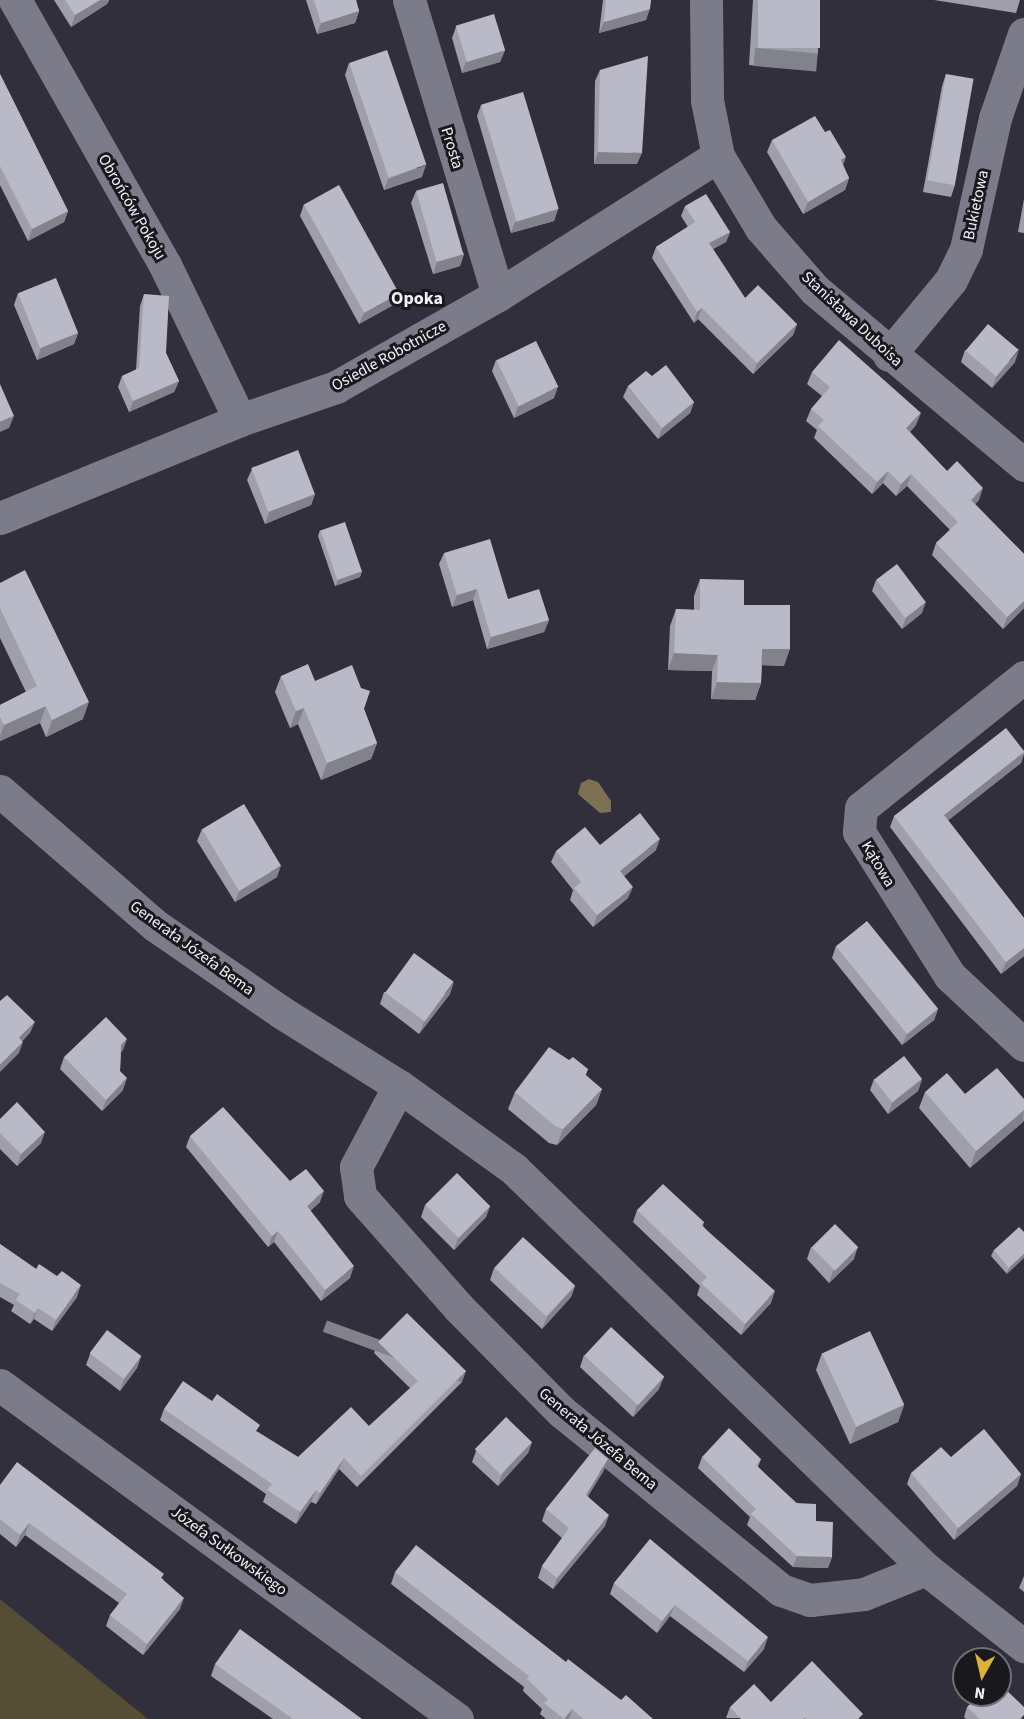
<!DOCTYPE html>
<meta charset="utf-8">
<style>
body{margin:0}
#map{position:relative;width:1024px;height:1719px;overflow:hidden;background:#302f3b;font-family:"Source Sans 3",sans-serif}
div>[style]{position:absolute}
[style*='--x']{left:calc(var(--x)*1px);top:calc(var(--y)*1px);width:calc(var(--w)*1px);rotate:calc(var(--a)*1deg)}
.green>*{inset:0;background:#564d35}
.water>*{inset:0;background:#7d7151}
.minor>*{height:33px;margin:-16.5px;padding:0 16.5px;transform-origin:16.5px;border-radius:16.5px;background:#7c7b89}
.wall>*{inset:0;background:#9f9fab}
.shaded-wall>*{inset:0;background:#82828b;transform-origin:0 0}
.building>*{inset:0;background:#b9b9c7;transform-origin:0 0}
span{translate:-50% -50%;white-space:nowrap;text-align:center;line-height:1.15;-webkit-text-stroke:6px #18181d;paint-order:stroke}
.street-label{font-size:16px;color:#f1f1f9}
.neighbourhood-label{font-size:18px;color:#f1f1f9;font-weight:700}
.north{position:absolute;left:952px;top:1647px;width:60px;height:60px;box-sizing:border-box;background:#18181d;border:2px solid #6f6f75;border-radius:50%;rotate:188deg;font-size:16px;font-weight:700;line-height:24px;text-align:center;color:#f1f1f9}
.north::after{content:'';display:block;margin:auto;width:21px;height:27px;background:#ddb133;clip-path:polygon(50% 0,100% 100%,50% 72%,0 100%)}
</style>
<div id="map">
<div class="green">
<div style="clip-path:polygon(0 1599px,148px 1719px,0 1719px)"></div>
</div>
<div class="water">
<div style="clip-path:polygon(589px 779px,598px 782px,611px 801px,611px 812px,600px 813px,578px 794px,581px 783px)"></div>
</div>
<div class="minor">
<div style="--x:15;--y:0;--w:305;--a:60.5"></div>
<div style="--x:165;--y:265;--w:172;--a:64.2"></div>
<div style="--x:409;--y:0;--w:308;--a:73.2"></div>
<div style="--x:706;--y:0;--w:100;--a:89.4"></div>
<div style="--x:707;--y:100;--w:57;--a:78.9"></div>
<div style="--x:718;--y:156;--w:84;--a:59.2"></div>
<div style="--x:761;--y:228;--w:82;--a:48.9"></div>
<div style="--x:815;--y:290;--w:273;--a:39.9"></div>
<div style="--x:889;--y:355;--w:97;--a:-50.4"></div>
<div style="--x:951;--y:280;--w:34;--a:-64"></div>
<div style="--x:966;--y:249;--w:134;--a:-77.5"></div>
<div style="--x:995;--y:118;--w:89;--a:-71"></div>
<div style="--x:0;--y:518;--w:259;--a:-22.2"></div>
<div style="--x:240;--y:420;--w:102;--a:-19"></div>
<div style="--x:336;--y:387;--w:186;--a:-29.6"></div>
<div style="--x:498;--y:295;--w:260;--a:-32.3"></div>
<div style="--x:1024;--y:677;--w:209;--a:141.2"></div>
<div style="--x:861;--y:808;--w:24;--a:95"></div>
<div style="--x:859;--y:832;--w:170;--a:57.7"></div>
<div style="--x:950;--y:976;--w:101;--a:43"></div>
<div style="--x:0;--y:791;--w:206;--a:40.9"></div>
<div style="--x:156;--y:926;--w:152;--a:34.5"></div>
<div style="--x:281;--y:1012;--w:139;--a:32.1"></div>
<div style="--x:399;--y:1086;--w:142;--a:35.8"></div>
<div style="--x:514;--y:1169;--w:574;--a:44.15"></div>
<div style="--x:926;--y:1569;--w:125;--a:38.2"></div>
<div style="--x:399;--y:1086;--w:92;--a:118"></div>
<div style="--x:356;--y:1167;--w:29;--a:82"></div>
<div style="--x:360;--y:1196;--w:149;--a:48.5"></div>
<div style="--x:459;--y:1308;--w:146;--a:45.3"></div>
<div style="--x:562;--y:1412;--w:282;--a:39.1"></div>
<div style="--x:781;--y:1590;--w:31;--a:19"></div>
<div style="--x:810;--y:1600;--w:54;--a:-6.3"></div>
<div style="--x:864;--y:1594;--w:67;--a:-22"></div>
<div style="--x:0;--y:1385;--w:566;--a:36.16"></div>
</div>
<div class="wall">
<div style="clip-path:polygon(54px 0,109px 0,107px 4px,71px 27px)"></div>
<div style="clip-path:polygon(306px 0,356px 0,359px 11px,355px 23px,317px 34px)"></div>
<div style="clip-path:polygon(603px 0,651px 0,646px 20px,599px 33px)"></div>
<div style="clip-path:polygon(753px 0,820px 0,818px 53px,812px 70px,749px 65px)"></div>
<div style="clip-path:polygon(934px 0,1020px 0,1016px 13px)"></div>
<div style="clip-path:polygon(456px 27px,505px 50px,500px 62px,462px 73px,452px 38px)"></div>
<div style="clip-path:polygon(349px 63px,422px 177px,384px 190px,345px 75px)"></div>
<div style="clip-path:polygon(600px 70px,637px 164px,594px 164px,595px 81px)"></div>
<div style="clip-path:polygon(0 74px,68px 211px,64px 222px,28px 241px,0 185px)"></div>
<div style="clip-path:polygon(946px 74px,955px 185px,951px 197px,923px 192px,942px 86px)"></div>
<div style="clip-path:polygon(481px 105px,558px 209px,554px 221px,511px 233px,477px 116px)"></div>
<div style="clip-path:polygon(825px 132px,849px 178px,845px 190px,803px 214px,767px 152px,772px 140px)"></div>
<div style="clip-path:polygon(416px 191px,464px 254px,460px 266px,433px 274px,411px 203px)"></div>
<div style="clip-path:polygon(1024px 199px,1024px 233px,1018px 232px)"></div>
<div style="clip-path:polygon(304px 204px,399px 293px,395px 304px,359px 324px,300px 216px)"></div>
<div style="clip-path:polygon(685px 206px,730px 232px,726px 242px,713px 249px,745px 298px,797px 324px,793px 335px,753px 374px,698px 319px,694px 323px,652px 258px,656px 247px,688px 227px,681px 216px)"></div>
<div style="clip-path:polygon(18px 293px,78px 333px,74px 344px,37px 360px,14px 305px)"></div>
<div style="clip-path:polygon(144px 294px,166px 353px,179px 381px,174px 392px,129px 412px,118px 387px,122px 376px,136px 370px,140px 306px)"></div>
<div style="clip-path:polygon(965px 350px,1015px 362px,992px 388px,961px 362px)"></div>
<div style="clip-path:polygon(496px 360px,554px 398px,514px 418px,492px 371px)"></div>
<div style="clip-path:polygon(812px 372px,916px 425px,910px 432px,947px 471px,979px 500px,975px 504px,1024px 554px,1024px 608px,1003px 629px,932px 555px,936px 543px,950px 530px,907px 486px,896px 496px,883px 483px,872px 494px,814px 438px,817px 430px,806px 421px,811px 409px,822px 396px,807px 384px)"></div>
<div style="clip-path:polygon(652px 376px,694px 402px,690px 413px,658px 439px,623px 397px,628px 386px)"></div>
<div style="clip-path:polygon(252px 469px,315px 494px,311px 505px,265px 524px,247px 480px)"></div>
<div style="clip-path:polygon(320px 530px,362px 571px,360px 577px,335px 586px,318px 536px)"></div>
<div style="clip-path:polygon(444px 553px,508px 599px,549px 620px,544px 632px,487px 649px,473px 600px,452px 607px,439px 564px)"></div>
<div style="clip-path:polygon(700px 579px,744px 605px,784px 666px,762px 665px,761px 683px,755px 700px,711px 699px,712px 671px,668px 670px,670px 626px,676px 609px,694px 610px,694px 596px)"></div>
<div style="clip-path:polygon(876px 580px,922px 613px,902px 629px,872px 591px)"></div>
<div style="clip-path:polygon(0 583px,83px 719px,46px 737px,40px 723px,0 741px,0 705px,26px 692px,0 638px)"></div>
<div style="clip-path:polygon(281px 676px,315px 681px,364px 709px,377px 743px,371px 759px,321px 780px,298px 724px,290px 728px,275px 692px)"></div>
<div style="clip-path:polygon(1024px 751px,1024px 754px,1021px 763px,948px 820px,1024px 918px,1024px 956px,1001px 974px,890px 827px,894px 816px)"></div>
<div style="clip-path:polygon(202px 829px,277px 877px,235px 902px,197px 841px)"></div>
<div style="clip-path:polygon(600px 845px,656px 850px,624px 876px,628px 898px,593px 927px,570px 900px,573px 890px,551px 862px,556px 851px)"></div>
<div style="clip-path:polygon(836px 946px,938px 1009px,934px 1020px,902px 1045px,832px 958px)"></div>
<div style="clip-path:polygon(384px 992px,450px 994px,419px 1034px,380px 1004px)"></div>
<div style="clip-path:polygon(123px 1050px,121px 1052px,120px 1071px,123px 1090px,102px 1111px,60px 1069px,64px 1057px)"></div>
<div style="clip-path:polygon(569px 1060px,588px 1069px,586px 1075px,602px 1089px,596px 1105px,557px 1145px,549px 1143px,508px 1109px,515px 1092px)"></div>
<div style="clip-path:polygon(874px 1079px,922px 1079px,918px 1091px,888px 1114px,870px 1090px)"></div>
<div style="clip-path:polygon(925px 1092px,1024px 1099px,1024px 1120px,1023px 1122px,970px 1168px,919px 1108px)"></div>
<div style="clip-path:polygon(0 1119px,41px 1143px,17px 1166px,0 1149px)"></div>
<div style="clip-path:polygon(190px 1136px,320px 1202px,310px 1211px,350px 1278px,321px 1301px,274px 1242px,268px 1247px,186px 1147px)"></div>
<div style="clip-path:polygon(425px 1205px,490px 1206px,486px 1217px,454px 1250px,421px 1217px)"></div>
<div style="clip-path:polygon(637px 1210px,704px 1222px,703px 1226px,771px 1303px,741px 1335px,697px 1295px,700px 1286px,633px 1222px)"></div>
<div style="clip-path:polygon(1024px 1232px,1007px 1274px,991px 1256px,994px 1250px)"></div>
<div style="clip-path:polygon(0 1244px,77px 1297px,52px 1331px,34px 1319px,30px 1324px,11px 1311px,14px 1305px,0 1297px)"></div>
<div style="clip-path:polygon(811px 1247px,854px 1259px,829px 1283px,807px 1259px)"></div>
<div style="clip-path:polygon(494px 1268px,575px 1286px,571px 1297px,542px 1329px,490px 1280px)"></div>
<div style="clip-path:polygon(378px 1342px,462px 1382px,357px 1487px,339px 1469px,316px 1504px,311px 1502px,296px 1524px,263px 1502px,266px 1494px,160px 1420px,164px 1409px,258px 1432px,298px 1457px,369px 1426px,410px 1388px,374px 1353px)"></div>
<div style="clip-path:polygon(822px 1353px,904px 1405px,898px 1422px,850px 1444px,816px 1370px)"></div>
<div style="clip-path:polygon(90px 1354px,141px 1356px,137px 1368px,120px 1391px,86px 1365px)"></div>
<div style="clip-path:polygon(584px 1355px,659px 1389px,633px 1417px,580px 1367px)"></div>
<div style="clip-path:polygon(532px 1442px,528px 1453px,498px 1486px,472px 1462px,476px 1451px)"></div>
<div style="clip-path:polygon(702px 1457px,761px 1459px,758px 1467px,816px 1521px,832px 1557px,828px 1568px,793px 1567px,747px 1525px,750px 1517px,698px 1468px)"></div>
<div style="clip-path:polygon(604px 1470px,588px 1496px,605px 1526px,553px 1589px,538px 1578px,542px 1566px,562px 1538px,542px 1521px,546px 1509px)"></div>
<div style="clip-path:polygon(911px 1473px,1021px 1474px,1017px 1486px,954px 1540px,907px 1484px)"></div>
<div style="clip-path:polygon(0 1485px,163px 1579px,180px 1609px,143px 1655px,106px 1626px,110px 1615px,119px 1603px,25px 1535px,16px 1547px,0 1534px)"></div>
<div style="clip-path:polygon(650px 1539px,764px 1649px,744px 1672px,670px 1616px,657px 1633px,610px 1594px,614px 1583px)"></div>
<div style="clip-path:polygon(395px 1572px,566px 1662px,621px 1700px,653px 1719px,546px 1719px,540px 1714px,542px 1709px,523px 1691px,524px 1687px,391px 1584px)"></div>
<div style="clip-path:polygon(1024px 1576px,1024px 1592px,1019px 1588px)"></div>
<div style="clip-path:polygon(215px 1664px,362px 1719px,273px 1719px,211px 1676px)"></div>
<div style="clip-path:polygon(771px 1702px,861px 1719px,726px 1718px,730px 1707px)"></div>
<div style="clip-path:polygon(967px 1707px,1024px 1719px,966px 1719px,964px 1717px)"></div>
</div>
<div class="shaded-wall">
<div style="clip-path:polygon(100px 0,109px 0,107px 4px,71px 27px,75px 15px)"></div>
<div style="clip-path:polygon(650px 9px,646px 20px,599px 33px,604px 22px)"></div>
<div style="clip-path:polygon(359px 11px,355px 23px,317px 34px,321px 23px)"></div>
<div style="left:755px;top:48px;width:63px;height:18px;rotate:5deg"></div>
<div style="clip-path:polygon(505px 50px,500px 62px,462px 73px,466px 61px)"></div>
<div style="clip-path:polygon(598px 152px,642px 153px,637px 164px,594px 164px)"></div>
<div style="clip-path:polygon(846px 157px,842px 168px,841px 160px)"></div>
<div style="clip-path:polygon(426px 165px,422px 177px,384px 190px,388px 179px)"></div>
<div style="clip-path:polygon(849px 178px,845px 190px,803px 214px,808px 202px)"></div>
<div style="clip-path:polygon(558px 209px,554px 221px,511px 233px,515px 222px)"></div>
<div style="clip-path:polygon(68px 211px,64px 222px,28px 241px,32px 229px)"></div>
<div style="clip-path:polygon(730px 232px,726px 242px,705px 253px,709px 243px)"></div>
<div style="clip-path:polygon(464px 254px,460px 266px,433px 274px,437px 262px)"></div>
<div style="clip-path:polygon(399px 293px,395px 304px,359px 324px,364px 313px)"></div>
<div style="clip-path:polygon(702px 308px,698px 319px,694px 323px,697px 312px)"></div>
<div style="clip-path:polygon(797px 324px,793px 335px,753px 374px,757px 363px)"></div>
<div style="clip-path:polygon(78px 333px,74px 344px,37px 360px,41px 348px)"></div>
<div style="clip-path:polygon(1019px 350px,1015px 362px,992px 388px,996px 377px)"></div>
<div style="clip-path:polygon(179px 381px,174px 392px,129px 412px,133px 401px)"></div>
<div style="clip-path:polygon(558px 387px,554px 398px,514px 418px,518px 406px)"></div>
<div style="clip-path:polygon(694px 402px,690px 413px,658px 439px,662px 428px)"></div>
<div style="clip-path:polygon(921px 413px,916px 425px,902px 440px,906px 428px)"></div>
<div style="clip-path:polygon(14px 416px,9px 428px,0 432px,0 422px)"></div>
<div style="clip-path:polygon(888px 471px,883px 483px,872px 494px,877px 482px)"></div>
<div style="clip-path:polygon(911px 474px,907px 486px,896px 496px,901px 484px)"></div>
<div style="clip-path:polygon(983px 488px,979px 500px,967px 512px,971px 500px)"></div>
<div style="clip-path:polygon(315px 494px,311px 505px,265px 524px,269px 512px)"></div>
<div style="clip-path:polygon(362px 571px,360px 577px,335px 586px,338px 580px)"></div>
<div style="clip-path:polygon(477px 589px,473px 600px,452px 607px,457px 595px)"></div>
<div style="clip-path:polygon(1024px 601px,1024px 608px,1003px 629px,1007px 617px)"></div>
<div style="clip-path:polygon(926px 602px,922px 613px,902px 629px,906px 617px)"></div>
<div style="clip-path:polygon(549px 620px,544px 632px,487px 649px,491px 637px)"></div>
<div style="clip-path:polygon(762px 649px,790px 649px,784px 666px,756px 665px)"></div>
<div style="clip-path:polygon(674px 653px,718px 655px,712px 671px,668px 670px)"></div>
<div style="clip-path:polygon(717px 682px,761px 683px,755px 700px,711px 699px)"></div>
<div style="clip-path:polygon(89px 702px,83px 719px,46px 737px,52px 720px)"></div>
<div style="clip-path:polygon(46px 706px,40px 723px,0 741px,0 736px,4px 725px)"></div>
<div style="clip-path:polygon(304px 708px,298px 724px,290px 728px,296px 711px)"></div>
<div style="clip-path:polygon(377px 743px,371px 759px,321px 780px,327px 763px)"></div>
<div style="clip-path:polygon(1024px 752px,1021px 763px,940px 827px,944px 815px)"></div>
<div style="clip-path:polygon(660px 839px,656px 850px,616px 883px,620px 871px)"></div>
<div style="clip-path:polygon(281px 866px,277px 877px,235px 902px,239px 891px)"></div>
<div style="clip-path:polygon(633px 887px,628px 898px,593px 927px,597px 915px)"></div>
<div style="clip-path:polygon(1024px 948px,1024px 956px,1001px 974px,1006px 962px)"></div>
<div style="clip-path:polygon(454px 982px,450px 994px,419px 1034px,424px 1022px)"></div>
<div style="clip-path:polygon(938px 1009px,934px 1020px,902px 1045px,907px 1034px)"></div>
<div style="clip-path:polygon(35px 1022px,30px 1033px,15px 1049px,19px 1038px)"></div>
<div style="clip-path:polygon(127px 1039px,123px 1050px,117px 1056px,121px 1045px)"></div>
<div style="clip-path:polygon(23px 1042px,19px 1053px,0 1072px,0 1065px)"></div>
<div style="clip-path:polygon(127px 1078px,123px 1090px,102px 1111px,106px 1100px)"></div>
<div style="clip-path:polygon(922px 1079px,918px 1091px,888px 1114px,892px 1103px)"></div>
<div style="clip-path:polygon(602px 1089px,596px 1105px,557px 1145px,563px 1129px)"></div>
<div style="clip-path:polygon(1024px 1110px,1023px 1122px,970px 1168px,976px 1151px)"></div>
<div style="clip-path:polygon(45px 1132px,41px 1143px,17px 1166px,21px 1154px)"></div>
<div style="clip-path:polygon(324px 1191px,320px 1202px,303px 1217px,307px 1206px)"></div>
<div style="clip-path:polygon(490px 1206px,486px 1217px,454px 1250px,458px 1238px)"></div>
<div style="clip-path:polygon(278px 1231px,274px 1242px,268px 1247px,272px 1236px)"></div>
<div style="clip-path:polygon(858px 1247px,854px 1259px,829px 1283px,833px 1271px)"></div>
<div style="clip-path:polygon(1024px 1254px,1024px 1258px,1007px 1274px,1009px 1268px)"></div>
<div style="clip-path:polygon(354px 1266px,350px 1278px,321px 1301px,325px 1290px)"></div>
<div style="clip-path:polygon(81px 1285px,77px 1297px,52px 1331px,56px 1320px)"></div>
<div style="clip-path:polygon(575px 1286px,571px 1297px,542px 1329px,547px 1317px)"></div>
<div style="clip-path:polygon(775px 1291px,771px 1303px,741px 1335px,745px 1324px)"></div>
<div style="clip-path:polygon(38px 1308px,34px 1319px,30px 1324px,35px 1313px)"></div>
<div style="clip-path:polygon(141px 1356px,137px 1368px,120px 1391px,124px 1379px)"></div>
<div style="left:466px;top:1371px;width:12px;height:148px;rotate:110deg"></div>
<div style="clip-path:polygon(664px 1377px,659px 1389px,633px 1417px,637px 1405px)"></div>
<div style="clip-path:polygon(904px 1405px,898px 1422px,850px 1444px,856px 1427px)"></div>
<div style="clip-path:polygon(532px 1442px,528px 1453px,498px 1486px,502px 1474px)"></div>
<div style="clip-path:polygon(344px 1458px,339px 1469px,316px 1504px,320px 1493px)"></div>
<div style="clip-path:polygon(608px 1459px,604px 1470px,582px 1506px,586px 1495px)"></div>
<div style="clip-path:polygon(1021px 1474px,1017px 1486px,954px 1540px,958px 1528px)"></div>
<div style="clip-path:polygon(316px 1490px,311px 1502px,296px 1524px,300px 1512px)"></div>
<div style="clip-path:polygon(609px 1515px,605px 1526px,553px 1589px,557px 1578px)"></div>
<div style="clip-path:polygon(29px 1523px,25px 1535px,16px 1547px,20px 1535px)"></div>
<div style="clip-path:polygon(797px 1556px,832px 1557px,828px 1568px,793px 1567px)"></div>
<div style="clip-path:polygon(184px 1598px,180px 1609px,143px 1655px,147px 1644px)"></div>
<div style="clip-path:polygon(675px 1605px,670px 1616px,657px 1633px,662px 1621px)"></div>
<div style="clip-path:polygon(768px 1637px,764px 1649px,744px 1672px,748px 1661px)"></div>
<div style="clip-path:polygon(572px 1709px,569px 1719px,564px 1719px)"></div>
</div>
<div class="building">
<div style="clip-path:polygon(65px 0,100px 0,75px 15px)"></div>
<div style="clip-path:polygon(314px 0,356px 0,359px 11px,321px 23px)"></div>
<div style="clip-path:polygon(606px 0,651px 0,650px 9px,604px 22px)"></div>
<div style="left:758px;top:0;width:62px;height:48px"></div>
<div style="left:494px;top:14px;width:38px;height:40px;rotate:73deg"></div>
<div style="left:387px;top:50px;width:121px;height:40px;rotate:71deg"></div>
<div style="clip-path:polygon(648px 56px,642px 153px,598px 152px,600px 70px)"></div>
<div style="clip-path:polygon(0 74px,68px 211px,32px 229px,0 166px)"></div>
<div style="left:946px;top:74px;width:28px;height:108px;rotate:10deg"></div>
<div style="left:523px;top:92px;width:122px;height:44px;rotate:73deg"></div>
<div style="clip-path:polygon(815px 116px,825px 132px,830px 130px,846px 157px,841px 160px,849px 178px,808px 202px,772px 140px)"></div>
<div style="left:443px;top:183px;width:74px;height:28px;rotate:74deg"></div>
<div style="left:339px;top:185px;width:124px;height:40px;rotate:61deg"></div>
<div style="clip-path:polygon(706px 194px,730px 232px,709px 243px,745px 298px,758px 285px,797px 324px,757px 363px,702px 308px,697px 312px,656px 247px,695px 222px,685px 206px)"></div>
<div style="left:56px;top:278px;width:59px;height:41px;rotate:68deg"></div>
<div style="clip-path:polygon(144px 294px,169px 296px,166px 353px,179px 381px,133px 401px,122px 376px,139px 368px)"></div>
<div style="left:988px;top:324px;width:40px;height:35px;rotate:40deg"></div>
<div style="clip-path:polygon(839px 340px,921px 413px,906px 428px,947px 471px,957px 461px,983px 488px,971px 500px,1024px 554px,1024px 601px,1007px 617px,936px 543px,958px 522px,911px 474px,901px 484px,888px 471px,877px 482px,818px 426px,824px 420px,811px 409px,830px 387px,812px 372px)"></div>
<div style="left:536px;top:341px;width:51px;height:44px;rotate:64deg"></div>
<div style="clip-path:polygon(666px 365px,694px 402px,662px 428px,628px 386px,646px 371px,652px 376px)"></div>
<div style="clip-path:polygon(0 384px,14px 416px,0 422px)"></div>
<div style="left:298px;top:450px;width:47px;height:50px;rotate:69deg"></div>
<div style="left:345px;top:522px;width:52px;height:26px;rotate:71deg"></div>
<div style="clip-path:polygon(490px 539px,508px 599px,539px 589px,549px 620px,491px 637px,477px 589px,457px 595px,444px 553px)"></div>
<div style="left:897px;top:564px;width:48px;height:26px;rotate:53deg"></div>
<div style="clip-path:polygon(25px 570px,89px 702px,52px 720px,46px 706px,4px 725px,0 717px,0 705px,37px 686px,0 608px,0 583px)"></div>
<div style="clip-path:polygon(700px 579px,744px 580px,744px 605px,790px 605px,790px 649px,762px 649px,761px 683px,717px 682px,718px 655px,674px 653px,676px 609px,700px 610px)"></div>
<div style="clip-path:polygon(308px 664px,315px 681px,352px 665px,361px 688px,370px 691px,364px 709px,377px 743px,327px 763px,304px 708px,296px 711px,281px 676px)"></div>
<div style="clip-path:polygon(1006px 728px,1024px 751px,1024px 752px,944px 815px,1024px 918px,1024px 948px,1006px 962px,894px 816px)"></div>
<div style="left:244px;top:804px;width:72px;height:49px;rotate:59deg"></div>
<div style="clip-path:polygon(640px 813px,660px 839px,620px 871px,633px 887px,597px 915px,574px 888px,581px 882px,556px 851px,585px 827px,600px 845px)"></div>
<div style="left:867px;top:921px;width:113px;height:40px;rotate:51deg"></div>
<div style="left:414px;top:953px;width:49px;height:49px;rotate:36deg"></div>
<div style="clip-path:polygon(7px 995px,35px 1022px,19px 1038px,23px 1042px,0 1065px,0 1001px)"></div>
<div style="clip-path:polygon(106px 1017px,127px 1039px,121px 1045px,120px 1071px,127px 1078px,106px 1100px,64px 1057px)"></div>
<div style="clip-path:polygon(549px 1047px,569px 1060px,573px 1057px,588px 1069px,585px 1075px,602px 1089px,563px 1129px,555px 1126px,515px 1092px)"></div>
<div style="left:904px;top:1056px;width:29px;height:38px;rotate:52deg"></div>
<div style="clip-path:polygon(997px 1068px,1024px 1099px,1024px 1110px,976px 1151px,925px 1092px,947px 1073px,965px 1094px)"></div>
<div style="clip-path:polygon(17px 1102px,45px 1132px,21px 1154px,0 1133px,0 1119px)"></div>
<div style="clip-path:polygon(223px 1107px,290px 1181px,306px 1169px,324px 1191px,307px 1206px,354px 1266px,325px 1290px,278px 1231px,272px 1236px,190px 1136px)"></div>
<div style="left:457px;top:1173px;width:47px;height:45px;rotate:45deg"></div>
<div style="clip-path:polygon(663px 1184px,704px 1222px,701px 1225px,775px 1291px,745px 1324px,701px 1283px,707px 1277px,637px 1210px)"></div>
<div style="left:835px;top:1224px;width:33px;height:33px;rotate:45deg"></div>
<div style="clip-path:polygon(1019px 1227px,1024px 1232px,1024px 1254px,1009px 1268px,994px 1250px)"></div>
<div style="left:523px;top:1237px;width:71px;height:42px;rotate:43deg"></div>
<div style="clip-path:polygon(0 1244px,36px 1269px,39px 1264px,57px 1276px,62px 1271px,81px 1285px,56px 1320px,38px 1308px,35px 1313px,16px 1300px,20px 1294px,0 1283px)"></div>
<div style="clip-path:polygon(407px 1313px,466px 1371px,361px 1476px,344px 1458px,320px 1493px,316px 1490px,300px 1512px,267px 1490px,272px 1484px,164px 1409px,183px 1381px,212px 1401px,217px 1394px,260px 1425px,256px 1431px,298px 1457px,351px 1407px,369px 1426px,418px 1381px,378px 1342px)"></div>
<div style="left:611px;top:1327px;width:73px;height:39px;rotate:43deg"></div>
<div style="left:107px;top:1330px;width:43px;height:29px;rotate:37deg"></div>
<div style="left:870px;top:1331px;width:81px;height:53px;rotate:65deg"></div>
<div style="left:506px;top:1417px;width:36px;height:45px;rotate:44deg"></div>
<div style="clip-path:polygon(729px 1428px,761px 1459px,756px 1465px,796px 1503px,816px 1504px,816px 1521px,833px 1522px,832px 1557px,797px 1556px,751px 1514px,756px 1509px,702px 1457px)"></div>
<div style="clip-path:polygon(984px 1429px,1021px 1474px,958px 1528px,911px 1473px,941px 1447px,951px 1457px)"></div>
<div style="clip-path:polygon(595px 1448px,608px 1459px,586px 1495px,609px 1515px,557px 1578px,542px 1566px,569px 1528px,546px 1509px)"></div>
<div style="clip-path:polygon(17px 1462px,164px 1574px,161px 1578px,184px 1598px,147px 1644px,110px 1615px,127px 1594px,29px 1523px,20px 1535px,0 1519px,0 1485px)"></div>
<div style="clip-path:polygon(650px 1539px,768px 1637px,748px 1661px,675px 1605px,662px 1621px,614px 1583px)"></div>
<div style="clip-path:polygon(416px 1545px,566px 1662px,568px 1659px,621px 1700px,626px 1695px,653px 1719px,584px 1719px,572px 1709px,564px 1719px,544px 1703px,548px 1699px,527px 1679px,529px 1676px,395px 1572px)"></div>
<div style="clip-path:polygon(240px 1629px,362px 1719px,293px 1719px,215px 1664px)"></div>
<div style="clip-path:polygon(812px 1661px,863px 1714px,858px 1719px,806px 1719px,805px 1718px,803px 1719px,741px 1719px,730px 1707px,754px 1684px,771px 1702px)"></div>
<div style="clip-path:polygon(1000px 1684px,1024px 1707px,1024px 1715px,1020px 1719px,980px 1719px,967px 1707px,979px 1695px,1000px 1695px)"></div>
</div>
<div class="street-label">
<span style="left:452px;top:148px;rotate:73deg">Prosta</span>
<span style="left:976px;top:205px;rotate:-78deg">Bukietowa</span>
<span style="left:132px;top:207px;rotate:60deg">Obrońców Pokoju</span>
<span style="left:852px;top:319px;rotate:43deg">Stanisława Duboisa</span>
<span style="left:389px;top:356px;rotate:-29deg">Osiedle Robotnicze</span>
<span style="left:878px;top:864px;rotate:59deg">Kątowa</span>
<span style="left:192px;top:948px;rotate:36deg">Generała Józefa Bema</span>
<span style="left:598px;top:1439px;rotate:40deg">Generała Józefa Bema</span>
<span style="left:229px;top:1551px;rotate:36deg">Józefa Sułkowskiego</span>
</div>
<div class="neighbourhood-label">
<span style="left:417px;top:299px">Opoka</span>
</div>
<div class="north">N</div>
</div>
